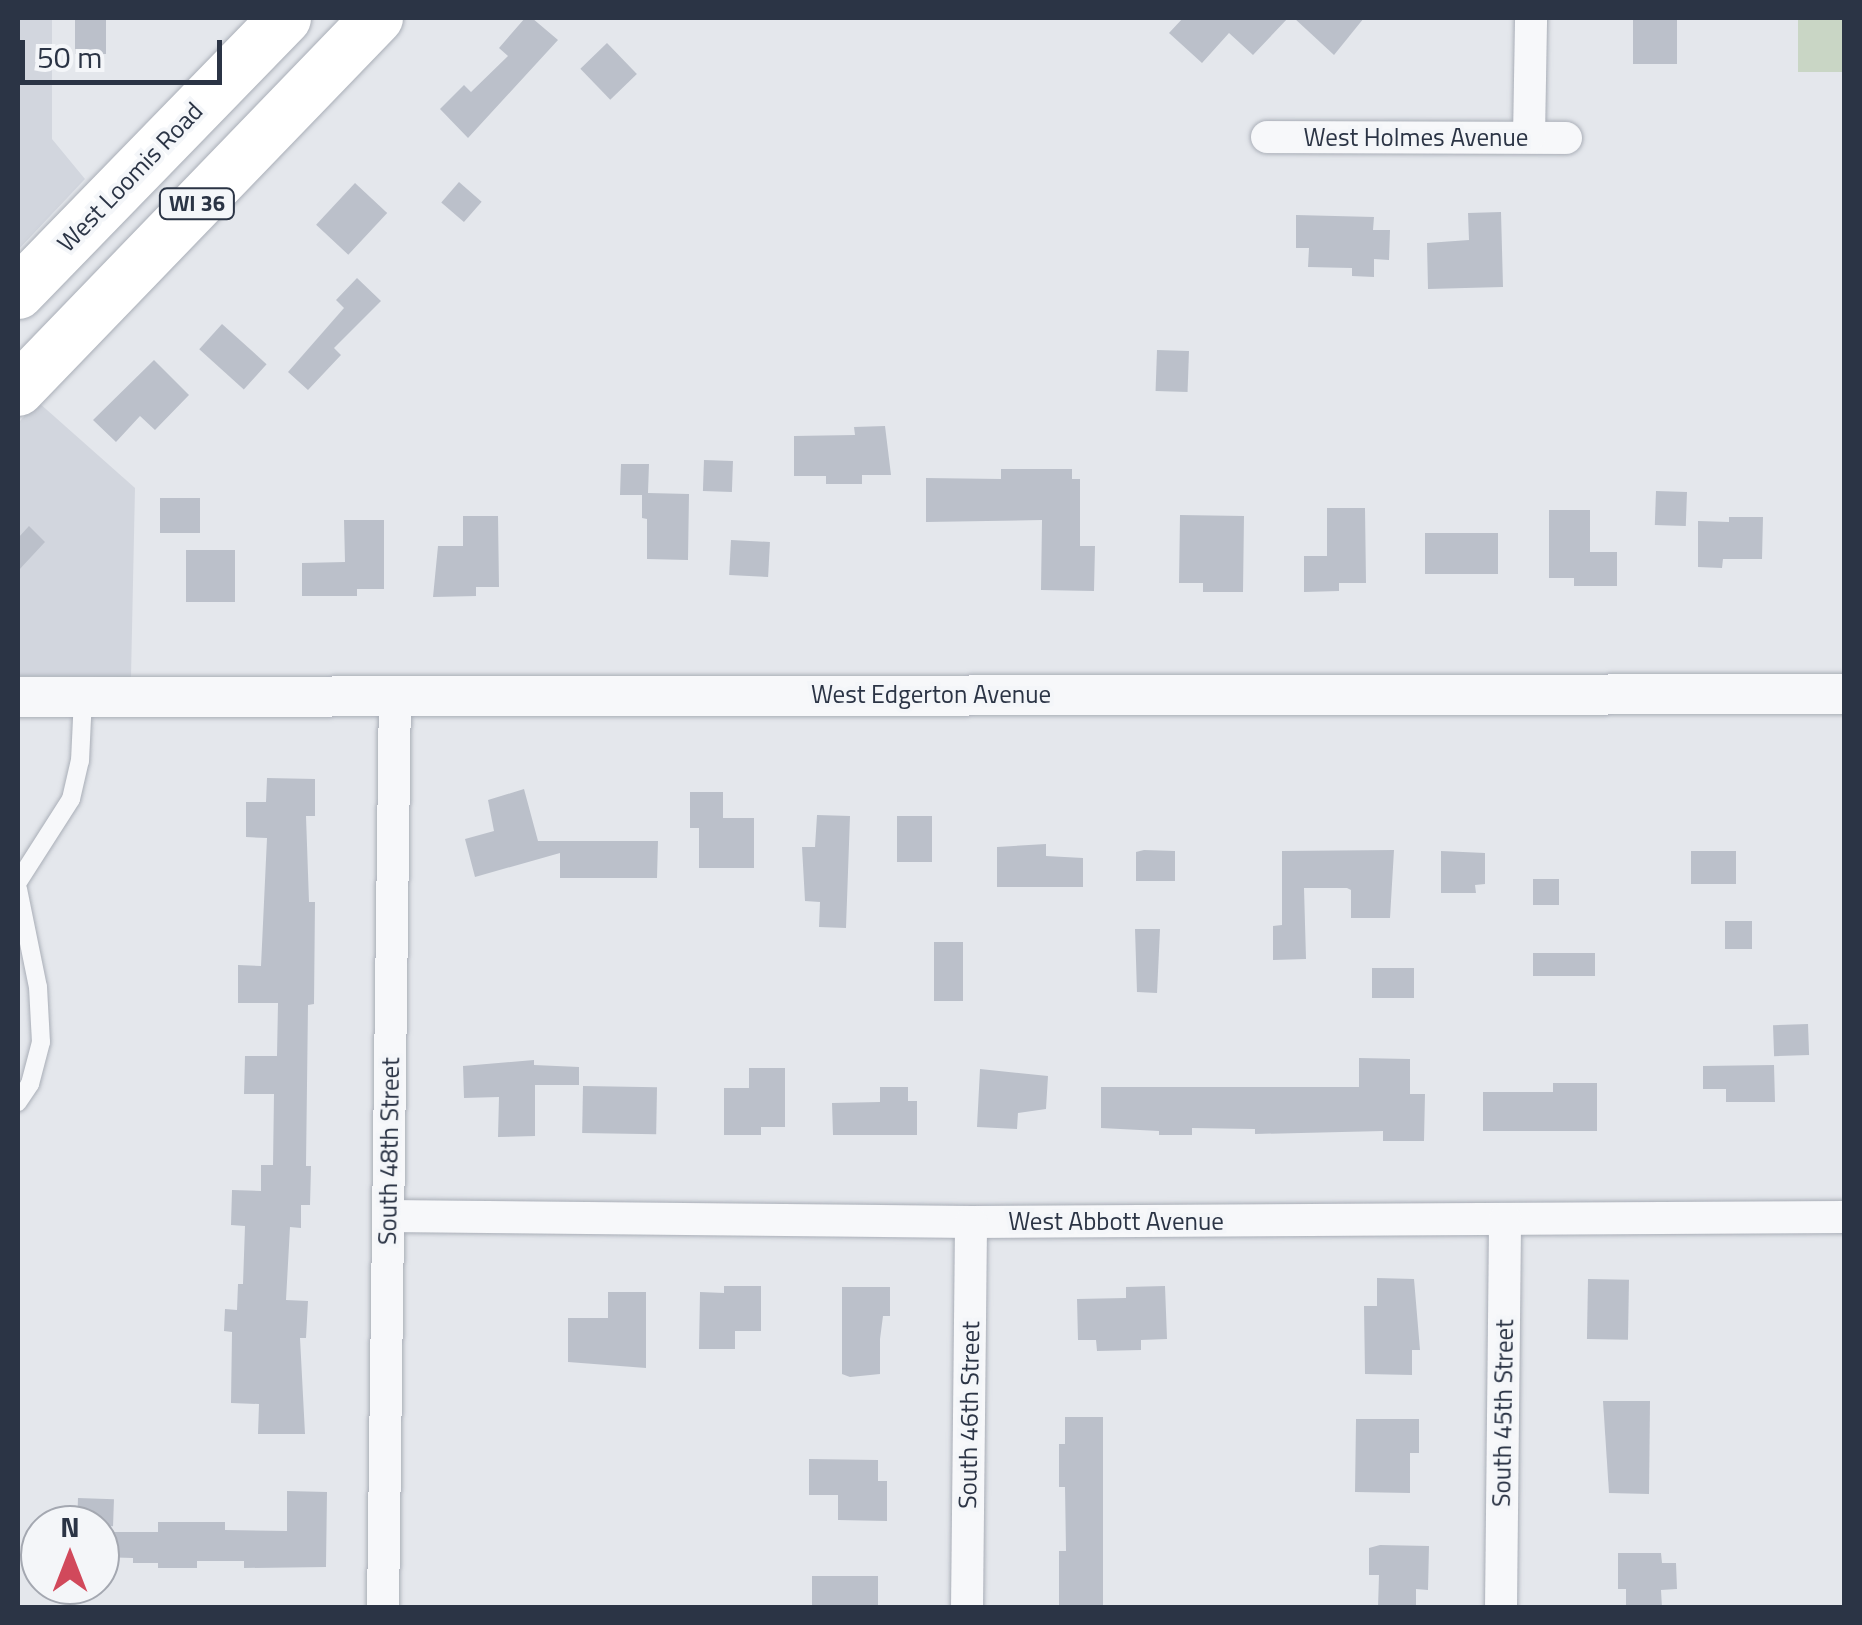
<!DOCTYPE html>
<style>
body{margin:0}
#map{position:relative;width:1862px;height:1625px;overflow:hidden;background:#e4e7ec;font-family:"Titillium Web",sans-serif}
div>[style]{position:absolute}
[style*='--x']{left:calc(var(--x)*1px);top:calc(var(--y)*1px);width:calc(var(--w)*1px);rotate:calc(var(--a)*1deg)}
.built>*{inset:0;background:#d2d6de}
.green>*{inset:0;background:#c9d6c5;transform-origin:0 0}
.building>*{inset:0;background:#bbc0ca;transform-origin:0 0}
.roads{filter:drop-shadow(0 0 2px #a9aeb7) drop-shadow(0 0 2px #a9aeb7)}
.service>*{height:18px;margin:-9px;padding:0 9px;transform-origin:9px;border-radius:9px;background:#f7f8fa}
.minor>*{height:32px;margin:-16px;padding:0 16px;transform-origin:16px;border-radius:16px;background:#f7f8fa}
.tertiary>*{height:40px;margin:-20px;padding:0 20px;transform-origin:20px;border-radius:20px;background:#f7f8fa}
.primary>*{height:52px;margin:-26px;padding:0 26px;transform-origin:26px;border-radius:26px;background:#fff}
span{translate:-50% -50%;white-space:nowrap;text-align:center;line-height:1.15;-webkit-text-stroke:8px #f4f6f9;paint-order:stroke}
.shield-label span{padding:2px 8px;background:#f4f6f9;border:2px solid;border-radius:8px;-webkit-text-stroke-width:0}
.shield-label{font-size:22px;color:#2b3445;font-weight:700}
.street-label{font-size:25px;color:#2b3445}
.frame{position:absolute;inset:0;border:20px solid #2b3445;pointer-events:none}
.north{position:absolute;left:20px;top:1505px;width:100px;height:100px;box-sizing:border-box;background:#f4f6f9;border:2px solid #a4a8b1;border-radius:50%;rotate:0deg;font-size:28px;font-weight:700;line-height:40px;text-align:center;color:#2b3445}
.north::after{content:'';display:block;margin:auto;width:35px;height:45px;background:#d1495b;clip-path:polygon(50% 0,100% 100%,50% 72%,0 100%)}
.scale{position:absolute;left:20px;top:40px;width:202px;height:45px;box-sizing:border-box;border:5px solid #2b3445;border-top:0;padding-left:12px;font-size:30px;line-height:35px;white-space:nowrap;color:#2b3445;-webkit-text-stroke:8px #f4f6f9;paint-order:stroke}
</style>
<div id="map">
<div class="built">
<div style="clip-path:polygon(18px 18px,52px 18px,52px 139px,85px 179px,18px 250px)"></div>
<div style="clip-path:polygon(38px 402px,135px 488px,131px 677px,18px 676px,18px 423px)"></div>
</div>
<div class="green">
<div style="left:1798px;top:18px;width:46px;height:54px"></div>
</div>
<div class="building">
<div style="left:75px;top:18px;width:31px;height:36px"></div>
<div style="clip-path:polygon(525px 18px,532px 18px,558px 40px,468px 138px,440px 109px,464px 85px,471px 92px,508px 56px,499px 48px)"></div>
<div style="clip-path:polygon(1183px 18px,1288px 18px,1253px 55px,1229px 33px,1202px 63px,1169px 33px)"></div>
<div style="clip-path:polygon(1294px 18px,1364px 18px,1334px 55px)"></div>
<div style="left:1633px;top:18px;width:44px;height:46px"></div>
<div style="left:607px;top:43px;width:43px;height:37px;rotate:46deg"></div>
<div style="left:459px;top:182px;width:30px;height:27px;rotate:41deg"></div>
<div style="left:355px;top:183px;width:44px;height:57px;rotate:43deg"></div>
<div style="clip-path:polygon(1501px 212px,1503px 287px,1428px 289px,1427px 243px,1469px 240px,1468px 213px)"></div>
<div style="clip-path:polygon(1296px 215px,1374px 217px,1373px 230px,1390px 230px,1389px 260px,1374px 259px,1374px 277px,1352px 276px,1352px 268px,1308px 267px,1309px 248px,1296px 248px)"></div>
<div style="clip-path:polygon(357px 278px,381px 301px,334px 348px,341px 355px,308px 390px,288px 372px,344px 308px,336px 300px)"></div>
<div style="left:222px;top:324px;width:60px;height:34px;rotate:42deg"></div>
<div style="left:1157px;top:350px;width:32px;height:41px;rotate:2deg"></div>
<div style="clip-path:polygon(154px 360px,189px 395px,155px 430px,140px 416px,116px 442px,93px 420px)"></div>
<div style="clip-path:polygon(885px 426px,891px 475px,862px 475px,862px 484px,826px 484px,826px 476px,794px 476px,794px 436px,855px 435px,854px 427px)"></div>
<div style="left:704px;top:460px;width:29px;height:31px;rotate:2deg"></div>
<div style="clip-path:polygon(621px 464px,649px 464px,648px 493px,689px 494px,688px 560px,647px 559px,647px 519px,642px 518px,642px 495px,620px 495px)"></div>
<div style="clip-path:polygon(1001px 469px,1072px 469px,1072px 479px,1080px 479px,1080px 546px,1095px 546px,1094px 591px,1041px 590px,1042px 520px,926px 522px,926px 478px,1001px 479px)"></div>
<div style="left:1656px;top:491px;width:31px;height:34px;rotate:2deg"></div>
<div style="left:160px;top:498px;width:40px;height:35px"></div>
<div style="clip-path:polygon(1327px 508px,1365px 508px,1366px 583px,1339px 583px,1339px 591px,1304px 592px,1304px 556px,1327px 556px)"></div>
<div style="clip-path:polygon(1549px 510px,1590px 510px,1590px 552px,1617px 552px,1617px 586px,1574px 586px,1574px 578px,1549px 578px)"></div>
<div style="clip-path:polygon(1180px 515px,1244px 516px,1243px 592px,1203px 592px,1203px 583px,1179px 583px)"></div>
<div style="clip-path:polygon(463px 516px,498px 516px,499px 587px,476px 587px,476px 596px,433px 597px,438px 546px,463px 546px)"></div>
<div style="clip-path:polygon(1729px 517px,1763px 517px,1762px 559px,1723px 559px,1722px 568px,1698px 567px,1698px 521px,1729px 522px)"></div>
<div style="clip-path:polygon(344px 520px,384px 520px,384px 589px,357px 589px,357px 596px,302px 596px,302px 563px,345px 562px)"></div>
<div style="clip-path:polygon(29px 526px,45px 542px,18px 571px,18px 538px)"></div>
<div style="left:1425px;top:533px;width:73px;height:41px"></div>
<div style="left:731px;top:540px;width:39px;height:35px;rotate:3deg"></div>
<div style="left:186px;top:550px;width:49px;height:52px"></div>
<div style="clip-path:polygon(267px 778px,315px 779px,315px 816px,306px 816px,309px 902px,315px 902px,314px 1004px,308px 1005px,306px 1166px,311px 1166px,310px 1205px,301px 1205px,301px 1228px,290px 1227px,286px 1300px,308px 1301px,306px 1338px,300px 1338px,305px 1434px,258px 1434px,259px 1404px,231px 1403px,232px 1332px,224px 1331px,225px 1309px,237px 1310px,238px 1284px,243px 1284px,245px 1226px,231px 1225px,232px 1190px,261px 1191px,261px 1165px,273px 1165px,274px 1094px,244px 1094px,245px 1056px,277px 1056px,278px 1003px,238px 1003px,238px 965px,261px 966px,267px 838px,246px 837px,246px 802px,266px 802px)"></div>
<div style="clip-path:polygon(524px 789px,538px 841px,658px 841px,657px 878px,560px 878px,560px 853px,475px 877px,465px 839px,494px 831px,488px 800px)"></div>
<div style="clip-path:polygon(690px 792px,723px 792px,723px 818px,754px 818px,754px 868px,699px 868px,699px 828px,690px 828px)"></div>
<div style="clip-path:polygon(817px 815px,850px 816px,846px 928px,819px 927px,820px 902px,805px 901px,802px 847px,815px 847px)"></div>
<div style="left:897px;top:816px;width:35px;height:46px"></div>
<div style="clip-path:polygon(1046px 844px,1046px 856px,1083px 858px,1083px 887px,997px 887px,997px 847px)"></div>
<div style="clip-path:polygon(1144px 850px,1175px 851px,1175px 881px,1136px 881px,1136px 852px)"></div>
<div style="clip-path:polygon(1394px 850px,1390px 918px,1351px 918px,1351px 890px,1347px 888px,1304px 888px,1306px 959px,1273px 960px,1273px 926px,1282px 925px,1282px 851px)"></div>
<div style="clip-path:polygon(1441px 851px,1485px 853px,1485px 884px,1475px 885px,1476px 893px,1441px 893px)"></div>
<div style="left:1736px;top:851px;width:33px;height:45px;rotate:90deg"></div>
<div style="left:1533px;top:879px;width:26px;height:26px"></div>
<div style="left:1725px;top:921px;width:27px;height:28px"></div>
<div style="clip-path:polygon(1135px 929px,1160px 929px,1157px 993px,1137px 992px)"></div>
<div style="left:934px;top:942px;width:29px;height:59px"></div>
<div style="left:1533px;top:953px;width:62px;height:23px"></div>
<div style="left:1372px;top:968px;width:42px;height:30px"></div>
<div style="left:1808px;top:1024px;width:31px;height:35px;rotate:88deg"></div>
<div style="clip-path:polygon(1359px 1058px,1410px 1059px,1410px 1094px,1425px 1094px,1424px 1141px,1383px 1141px,1383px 1131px,1255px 1134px,1255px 1129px,1192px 1128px,1192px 1135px,1159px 1135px,1159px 1131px,1101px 1128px,1101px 1087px,1359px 1087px)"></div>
<div style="clip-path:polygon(534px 1060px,534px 1065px,579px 1067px,579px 1085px,535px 1085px,535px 1136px,498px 1137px,499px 1097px,464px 1098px,463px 1066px)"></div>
<div style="clip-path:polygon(1774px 1065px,1775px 1102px,1726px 1102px,1726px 1089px,1703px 1089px,1703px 1066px)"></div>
<div style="clip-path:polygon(749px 1068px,785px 1068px,785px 1127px,761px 1127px,761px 1135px,724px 1135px,724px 1088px,749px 1088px)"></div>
<div style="clip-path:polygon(980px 1069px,1048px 1076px,1046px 1109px,1018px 1113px,1017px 1129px,977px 1127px)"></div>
<div style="clip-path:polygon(1553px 1083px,1597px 1083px,1597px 1131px,1483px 1131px,1483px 1092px,1553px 1092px)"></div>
<div style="left:583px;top:1086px;width:74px;height:47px;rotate:1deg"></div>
<div style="clip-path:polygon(880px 1087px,908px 1087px,908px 1101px,917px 1101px,917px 1135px,833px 1135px,832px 1103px,880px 1102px)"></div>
<div style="clip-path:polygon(1377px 1278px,1414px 1279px,1420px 1350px,1412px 1350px,1412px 1375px,1365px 1374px,1364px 1306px,1377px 1306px)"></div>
<div style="left:1588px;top:1279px;width:41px;height:60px;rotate:1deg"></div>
<div style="clip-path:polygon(724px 1286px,761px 1286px,761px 1331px,735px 1331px,735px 1349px,699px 1349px,700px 1292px,724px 1293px)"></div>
<div style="clip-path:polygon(1165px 1286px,1167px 1339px,1141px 1340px,1141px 1350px,1097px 1351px,1096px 1340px,1078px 1340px,1077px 1299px,1126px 1298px,1126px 1287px)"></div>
<div style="clip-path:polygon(842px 1287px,890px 1287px,890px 1316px,883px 1316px,880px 1339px,880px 1374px,850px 1377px,842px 1374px)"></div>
<div style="clip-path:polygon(608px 1292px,646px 1292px,646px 1368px,568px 1362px,568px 1318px,608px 1318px)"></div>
<div style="clip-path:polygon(1603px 1401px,1650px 1401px,1649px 1494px,1609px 1493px)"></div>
<div style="clip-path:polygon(1065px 1417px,1103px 1417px,1103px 1608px,1059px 1608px,1059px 1551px,1066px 1551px,1065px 1487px,1059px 1487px,1059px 1444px,1065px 1444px)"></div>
<div style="clip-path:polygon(1356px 1419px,1419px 1419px,1419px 1453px,1410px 1453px,1410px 1493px,1355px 1492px)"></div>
<div style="clip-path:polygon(809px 1459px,878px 1460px,878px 1481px,887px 1481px,887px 1521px,838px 1520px,838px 1495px,809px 1495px)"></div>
<div style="clip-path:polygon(287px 1491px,327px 1492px,326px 1567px,244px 1568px,244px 1561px,197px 1561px,197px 1568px,158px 1568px,158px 1563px,133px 1563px,133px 1558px,100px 1557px,100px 1532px,158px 1532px,158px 1522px,225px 1522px,225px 1530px,287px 1531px)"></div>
<div style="left:78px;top:1498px;width:36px;height:27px;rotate:2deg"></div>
<div style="clip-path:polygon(1380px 1545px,1429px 1546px,1428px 1590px,1416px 1589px,1416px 1608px,1378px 1608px,1379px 1575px,1369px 1575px,1369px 1548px)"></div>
<div style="clip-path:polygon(1618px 1553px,1661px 1553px,1662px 1563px,1676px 1563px,1677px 1589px,1661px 1590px,1662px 1608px,1626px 1608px,1626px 1589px,1618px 1589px)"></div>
<div style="left:812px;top:1576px;width:66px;height:32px"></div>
</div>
<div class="roads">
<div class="service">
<div style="--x:18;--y:882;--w:98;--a:-57.4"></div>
<div style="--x:71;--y:799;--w:39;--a:-77"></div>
<div style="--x:80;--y:761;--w:64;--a:-87.3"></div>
<div style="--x:18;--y:889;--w:100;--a:78.5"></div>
<div style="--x:38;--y:987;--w:55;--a:86.9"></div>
<div style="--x:41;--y:1042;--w:43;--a:104.7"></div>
<div style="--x:30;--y:1084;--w:22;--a:124"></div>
</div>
<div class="minor">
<div style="--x:1267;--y:137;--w:299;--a:0.2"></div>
<div style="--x:1529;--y:137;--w:119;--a:-89"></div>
<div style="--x:388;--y:1216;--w:583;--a:0.59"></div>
<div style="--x:971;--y:1222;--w:873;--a:-0.33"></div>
<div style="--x:383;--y:1608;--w:913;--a:-89.25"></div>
<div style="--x:967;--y:1608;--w:386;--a:-89.4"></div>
<div style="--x:1501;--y:1608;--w:389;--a:-89.4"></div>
</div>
<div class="tertiary">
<div style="--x:18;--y:697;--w:1826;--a:-0.09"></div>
</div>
<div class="primary">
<div style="--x:18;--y:293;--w:383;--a:-45.8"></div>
<div style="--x:18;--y:390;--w:517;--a:-46.02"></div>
</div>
</div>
<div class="shield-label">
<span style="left:197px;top:204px">WI 36</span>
</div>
<div class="street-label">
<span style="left:1416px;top:137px">West Holmes Avenue</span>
<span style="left:130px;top:177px;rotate:-46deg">West Loomis Road</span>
<span style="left:931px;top:694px">West Edgerton Avenue</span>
<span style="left:389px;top:1151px;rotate:-89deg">South 48th Street</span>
<span style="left:1116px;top:1221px">West Abbott Avenue</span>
<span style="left:1503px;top:1413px;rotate:-89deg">South 45th Street</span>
<span style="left:969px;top:1415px;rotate:-89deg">South 46th Street</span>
</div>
<div class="frame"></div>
<div class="north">N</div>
<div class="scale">50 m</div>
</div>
